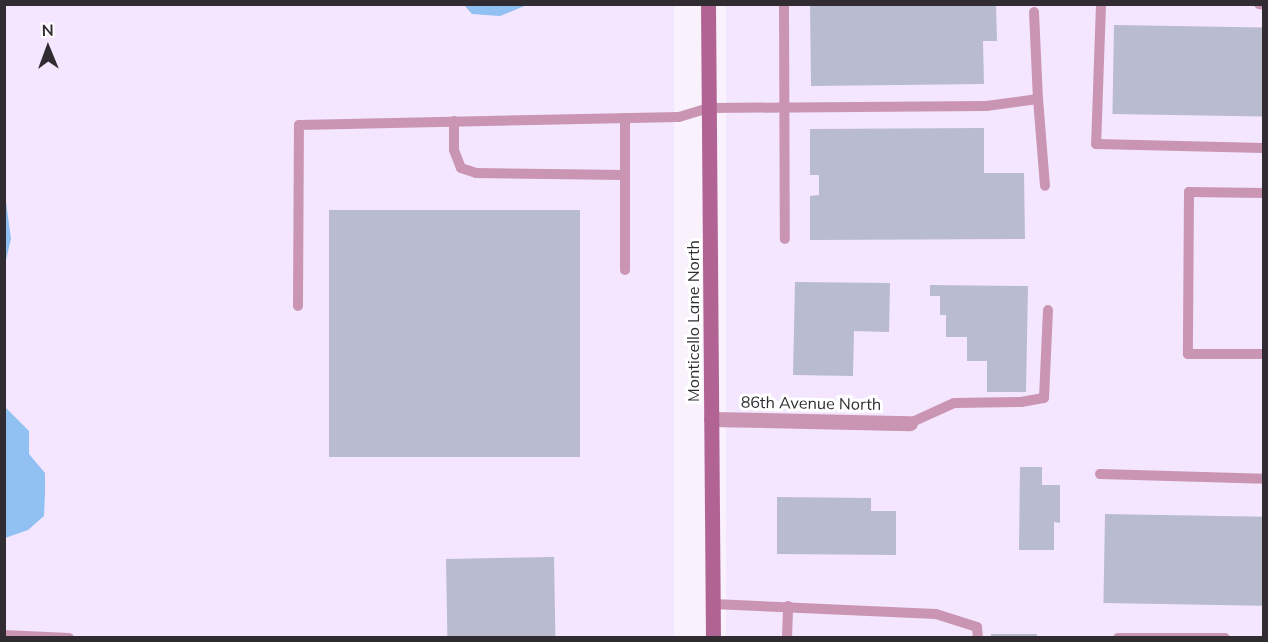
<!DOCTYPE html>
<style>
body{margin:0}
#map{position:relative;width:1268px;height:642px;overflow:hidden;background:#f9f2fd;font-family:Mulish,sans-serif}
div>[style]{position:absolute}
[style*='--x']{left:calc(var(--x)*1px);top:calc(var(--y)*1px);width:calc(var(--w)*1px);rotate:calc(var(--a)*1deg)}
.built>*{inset:0;background:#f4e6fe;transform-origin:0 0}
.water>*{inset:0;background:#90c1f2}
.building>*{inset:0;background:#b9bbce;transform-origin:0 0}
.lane>*{height:10px;margin:-5px;padding:0 5px;transform-origin:5px;border-radius:5px;background:#ca95b3}
.street>*{height:15px;margin:-7.5px;padding:0 7.5px;transform-origin:7.5px;border-radius:7.5px;background:#ca95b3}
.secondary>*{height:15px;margin:-7.5px;padding:0 7.5px;transform-origin:7.5px;border-radius:7.5px;background:#b16493}
span{translate:-50% -50%;white-space:nowrap;text-align:center;line-height:1.15;-webkit-text-stroke:6px #fff;paint-order:stroke}
.street-label{font-size:16px;color:#302c32}
.frame{position:absolute;inset:0;border:6px solid #302c32;pointer-events:none}
.north{position:absolute;left:18px;top:18px;width:60px;height:60px;-webkit-text-stroke:4px #fff;paint-order:stroke;rotate:359deg;font-size:16px;font-weight:700;line-height:24px;text-align:center;color:#302c32}
.north::after{content:'';display:block;margin:auto;width:21px;height:27px;background:#302c32;clip-path:polygon(50% 0,100% 100%,50% 72%,0 100%)}
</style>
<div id="map">
<div class="built">
<div style="left:4px;top:5px;width:670px;height:632px"></div>
<div style="left:726px;top:5px;width:537px;height:632px"></div>
</div>
<div class="water">
<div style="clip-path:polygon(464px 5px,527px 5px,500px 16px,472px 14px)"></div>
<div style="clip-path:polygon(5px 194px,11px 239px,5px 264px,4px 264px)"></div>
<div style="clip-path:polygon(5px 407px,29px 431px,29px 454px,45px 473px,45px 492px,44px 516px,28px 530px,5px 538px)"></div>
</div>
<div class="building">
<div style="clip-path:polygon(810px 4px,996px 4px,997px 41px,983px 41px,984px 84px,811px 86px)"></div>
<div style="left:1114px;top:25px;width:150px;height:89px;rotate:1deg"></div>
<div style="clip-path:polygon(984px 128px,984px 173px,1024px 173px,1025px 239px,810px 240px,810px 196px,819px 195px,819px 175px,810px 175px,810px 129px)"></div>
<div style="left:580px;top:210px;width:247px;height:251px;rotate:90deg"></div>
<div style="clip-path:polygon(795px 282px,890px 283px,889px 332px,854px 331px,853px 376px,793px 375px)"></div>
<div style="clip-path:polygon(930px 285px,1028px 286px,1026px 392px,987px 392px,987px 361px,967px 361px,967px 337px,946px 337px,946px 315px,940px 315px,940px 296px,930px 296px)"></div>
<div style="clip-path:polygon(1020px 467px,1042px 467px,1042px 485px,1060px 485px,1060px 523px,1054px 522px,1054px 550px,1019px 550px)"></div>
<div style="clip-path:polygon(777px 497px,871px 498px,871px 511px,896px 511px,896px 555px,777px 554px)"></div>
<div style="left:1105px;top:514px;width:159px;height:89px;rotate:1deg"></div>
<div style="left:554px;top:557px;width:81px;height:108px;rotate:89deg"></div>
<div style="left:991px;top:634px;width:46px;height:4px"></div>
</div>
<div class="lane">
<div style="--x:784;--y:4;--w:235;--a:89.8"></div>
<div style="--x:1101;--y:4;--w:140;--a:92"></div>
<div style="--x:1096;--y:144;--w:168;--a:1.4"></div>
<div style="--x:1259;--y:4;--w:5;--a:11"></div>
<div style="--x:1034;--y:12;--w:87;--a:87.4"></div>
<div style="--x:454;--y:121;--w:29;--a:90"></div>
<div style="--x:454;--y:150;--w:19;--a:69"></div>
<div style="--x:461;--y:168;--w:16;--a:18"></div>
<div style="--x:476;--y:173;--w:149;--a:0.8"></div>
<div style="--x:1264;--y:193;--w:75;--a:-179.2"></div>
<div style="--x:1189;--y:192;--w:162;--a:90.4"></div>
<div style="--x:1188;--y:354;--w:76;--a:0"></div>
<div style="--x:625;--y:270;--w:152;--a:-90"></div>
<div style="--x:298;--y:306;--w:181;--a:-89.7"></div>
<div style="--x:299;--y:125;--w:380;--a:-1.2"></div>
<div style="--x:679;--y:117;--w:31;--a:-17"></div>
<div style="--x:709;--y:108;--w:277;--a:-0.4"></div>
<div style="--x:986;--y:106;--w:52;--a:-7.7"></div>
<div style="--x:1038;--y:99;--w:87;--a:85.4"></div>
<div style="--x:910;--y:423;--w:48;--a:-24.4"></div>
<div style="--x:954;--y:403;--w:67;--a:-0.9"></div>
<div style="--x:1021;--y:402;--w:23;--a:-10"></div>
<div style="--x:1044;--y:398;--w:88;--a:-87.4"></div>
<div style="--x:1100;--y:474;--w:164;--a:1.7"></div>
<div style="--x:713;--y:604;--w:223;--a:2.6"></div>
<div style="--x:936;--y:614;--w:43;--a:17.6"></div>
<div style="--x:977;--y:627;--w:11;--a:85"></div>
<div style="--x:4;--y:635;--w:65;--a:2.6"></div>
<div style="--x:787;--y:638;--w:32;--a:-88"></div>
<div style="--x:1118;--y:638;--w:107;--a:0"></div>
</div>
<div class="street">
<div style="--x:711;--y:419;--w:199;--a:1.2"></div>
</div>
<div class="secondary">
<div style="--x:708;--y:4;--w:634;--a:89.55"></div>
</div>
<div class="street-label">
<span style="left:693px;top:321px;rotate:-90deg">Monticello Lane North</span>
<span style="left:811px;top:403px;rotate:1deg">86th Avenue North</span>
</div>
<div class="frame"></div>
<div class="north">N</div>
</div>
